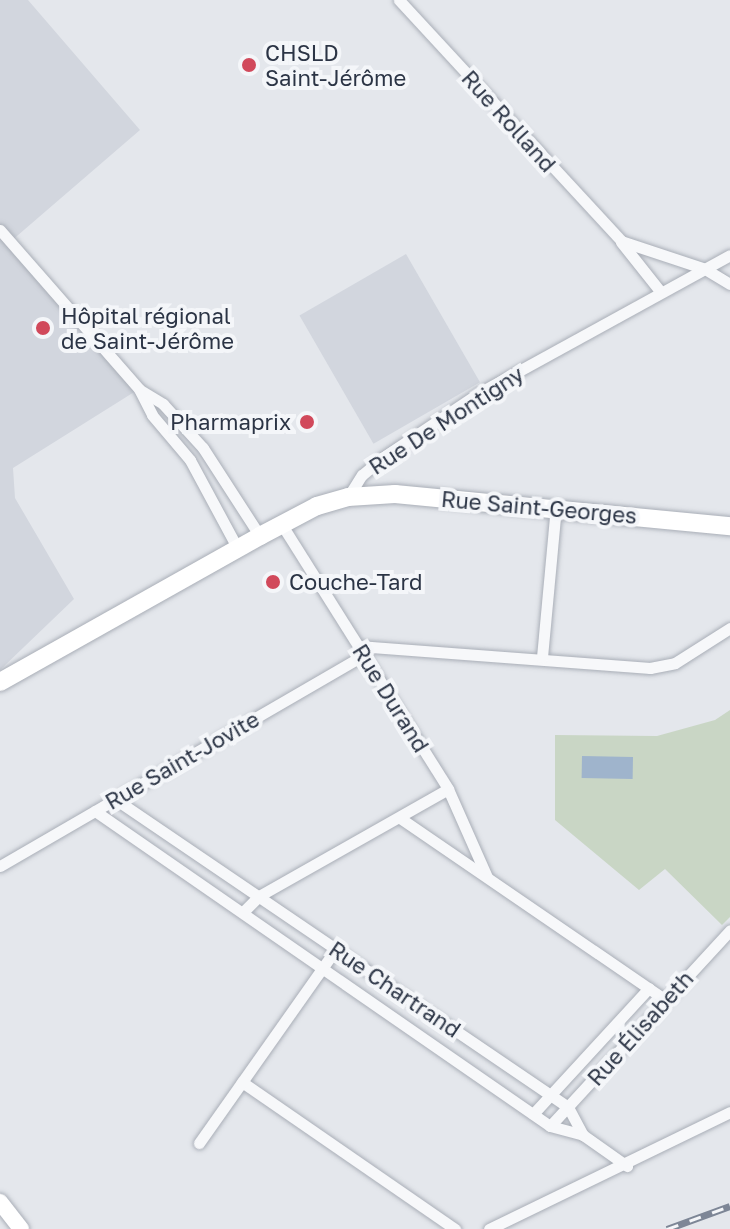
<!DOCTYPE html>
<meta charset="utf-8">
<style>
body{margin:0}
#map{position:relative;width:730px;height:1229px;overflow:hidden;background:#e4e7ec;font-family:"Golos Text",sans-serif}
div>[style]{position:absolute}
[style*='--x']{left:calc(var(--x)*1px);top:calc(var(--y)*1px);width:calc(var(--w)*1px);rotate:calc(var(--a)*1deg)}
.built>*{inset:0;background:#d2d6de;transform-origin:0 0}
.green>*{inset:0;background:#c9d6c5}
.water>*{inset:0;background:#9fb4cc;transform-origin:0 0}
.roads{filter:drop-shadow(0 0 2px #a9aeb7) drop-shadow(0 0 2px #a9aeb7)}
.street>*{height:11px;margin:-5.5px;padding:0 5.5px;transform-origin:5.5px;border-radius:5.5px;background:#f7f8fa}
.secondary>*{height:16px;margin:-8px;padding:0 8px;transform-origin:8px;border-radius:8px;background:#fff}
.primary>*{height:18px;margin:-9px;padding:0 9px;transform-origin:9px;border-radius:9px;background:#fff}
.rail>*{height:7px;margin-top:-3.5px;transform-origin:0;background:repeating-linear-gradient(90deg,#f4f6f9 0 12px,#7d8696 0 24px);box-sizing:border-box;border-block:2px solid #7d8696}
.dots>*{width:22px;height:22px;translate:-50% -50%;box-sizing:border-box;border:4px solid #f4f6f9;border-radius:50%}
span{translate:-50% -50%;white-space:nowrap;text-align:center;line-height:1.15;-webkit-text-stroke:8px #f4f6f9;paint-order:stroke}
.poi-label{font-size:22px;color:#2b3445}
.left{translate:0 -50%;text-align:left}
.right{translate:-100% -50%;text-align:right}
.street-label{font-size:22px;color:#2b3445}
</style>
<div id="map">
<div class="built">
<div style="clip-path:polygon(0 0,28px 0,140px 130px,10px 242px,139px 389px,13px 468px,15px 498px,74px 599px,0 670px)"></div>
<div style="left:406px;top:254px;width:148px;height:123px;rotate:60deg"></div>
</div>
<div class="green">
<div style="clip-path:polygon(730px 710px,730px 917px,722px 925px,665px 869px,639px 890px,555px 820px,555px 735px,657px 736px,715px 720px)"></div>
</div>
<div class="water">
<div style="left:582px;top:756px;width:51px;height:22px;rotate:1deg"></div>
</div>
<div class="roads">
<div class="street">
<div style="--x:399;--y:0;--w:328;--a:47.3"></div>
<div style="--x:621;--y:241;--w:89;--a:18.4"></div>
<div style="--x:705;--y:269;--w:29;--a:31"></div>
<div style="--x:0;--y:230;--w:211;--a:48.8"></div>
<div style="--x:139;--y:389;--w:29;--a:63"></div>
<div style="--x:152;--y:415;--w:59;--a:49.8"></div>
<div style="--x:190;--y:460;--w:101;--a:61.7"></div>
<div style="--x:621;--y:242;--w:63;--a:51.5"></div>
<div style="--x:140;--y:390;--w:27;--a:31"></div>
<div style="--x:163;--y:404;--w:59;--a:47.7"></div>
<div style="--x:203;--y:448;--w:105;--a:57.1"></div>
<div style="--x:348;--y:497;--w:26;--a:-58"></div>
<div style="--x:362;--y:475;--w:26;--a:-40"></div>
<div style="--x:382;--y:458;--w:117;--a:-33.8"></div>
<div style="--x:479;--y:393;--w:286;--a:-28.8"></div>
<div style="--x:282;--y:525;--w:312;--a:57.8"></div>
<div style="--x:448;--y:789;--w:96;--a:66.1"></div>
<div style="--x:358;--y:646;--w:293;--a:4.3"></div>
<div style="--x:650;--y:668;--w:25;--a:-11"></div>
<div style="--x:675;--y:663;--w:65;--a:-32.5"></div>
<div style="--x:542;--y:657;--w:151;--a:-84.7"></div>
<div style="--x:115;--y:799;--w:548;--a:34.21"></div>
<div style="--x:568;--y:1107;--w:32;--a:62"></div>
<div style="--x:95;--y:811;--w:553;--a:34.7"></div>
<div style="--x:550;--y:1126;--w:34;--a:15"></div>
<div style="--x:583;--y:1135;--w:54;--a:35.2"></div>
<div style="--x:400;--y:818;--w:322;--a:34.4"></div>
<div style="--x:0;--y:866;--w:421;--a:-30.1"></div>
<div style="--x:243;--y:912;--w:23;--a:-45"></div>
<div style="--x:259;--y:896;--w:217;--a:-29.5"></div>
<div style="--x:242;--y:1082;--w:259;--a:34.6"></div>
<div style="--x:533;--y:1114;--w:171;--a:-47.4"></div>
<div style="--x:550;--y:1126;--w:266;--a:-47.4"></div>
<div style="--x:199;--y:1143;--w:237;--a:-54.8"></div>
<div style="--x:489;--y:1229;--w:268;--a:-25.9"></div>
</div>
<div class="secondary">
<div style="--x:0;--y:1202;--w:34;--a:52"></div>
</div>
<div class="primary">
<div style="--x:0;--y:682;--w:298;--a:-29.3"></div>
<div style="--x:260;--y:536;--w:64;--a:-27.8"></div>
<div style="--x:317;--y:506;--w:32;--a:-16"></div>
<div style="--x:348;--y:497;--w:47;--a:-3.7"></div>
<div style="--x:395;--y:494;--w:337;--a:5.5"></div>
</div>
</div>
<div class="rail">
<div style="--x:667;--y:1229;--w:67;--a:-20.1"></div>
</div>
<div class="dots">
<div style="left:249px;top:65px;background:#d1495b"></div>
<div style="left:43px;top:328px;background:#d1495b"></div>
<div style="left:307px;top:422px;background:#d1495b"></div>
<div style="left:273px;top:582px;background:#d1495b"></div>
</div>
<div class="poi-label">
<span class="left" style="left:265px;top:65px">CHSLD<br>Saint-Jérôme</span>
<span class="left" style="left:61px;top:328px">Hôpital régional<br>de Saint-Jérôme</span>
<span class="right" style="left:291px;top:422px">Pharmaprix</span>
<span class="left" style="left:289px;top:582px">Couche-Tard</span>
</div>
<div class="street-label">
<span style="left:509px;top:121px;rotate:48deg">Rue Rolland</span>
<span style="left:446px;top:420px;rotate:-33deg">Rue De Montigny</span>
<span style="left:539px;top:507px;rotate:5deg">Rue Saint-Georges</span>
<span style="left:391px;top:698px;rotate:58deg">Rue Durand</span>
<span style="left:182px;top:760px;rotate:-30deg">Rue Saint-Jovite</span>
<span style="left:395px;top:989px;rotate:34deg">Rue Chartrand</span>
<span style="left:640px;top:1028px;rotate:-48deg">Rue Élisabeth</span>
</div>
</div>
